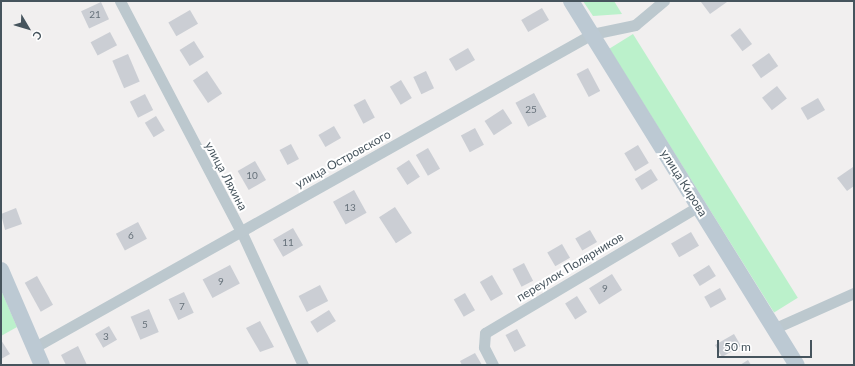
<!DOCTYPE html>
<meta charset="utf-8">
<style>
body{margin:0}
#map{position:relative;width:855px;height:366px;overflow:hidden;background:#f1efef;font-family:Lato,sans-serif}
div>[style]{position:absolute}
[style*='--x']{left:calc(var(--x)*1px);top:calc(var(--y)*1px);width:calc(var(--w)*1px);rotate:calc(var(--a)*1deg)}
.green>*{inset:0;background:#bbf1cb;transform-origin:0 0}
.building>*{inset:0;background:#cbced4;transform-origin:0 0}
.street>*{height:11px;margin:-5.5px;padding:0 5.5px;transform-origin:5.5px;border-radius:5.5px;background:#bcc8ce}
.secondary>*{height:16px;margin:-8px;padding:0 8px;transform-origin:8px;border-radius:8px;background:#bcc9d3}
span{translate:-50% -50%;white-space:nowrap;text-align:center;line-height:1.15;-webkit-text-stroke:4px #fff;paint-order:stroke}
.number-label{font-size:10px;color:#67727b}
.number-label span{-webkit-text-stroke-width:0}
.street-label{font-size:12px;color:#46545d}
.frame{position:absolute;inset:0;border:2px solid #46545d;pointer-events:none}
.north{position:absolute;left:8px;top:8px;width:40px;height:40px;-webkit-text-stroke:3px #fff;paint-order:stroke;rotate:128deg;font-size:11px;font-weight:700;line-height:16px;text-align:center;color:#46545d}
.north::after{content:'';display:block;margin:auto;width:14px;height:18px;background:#46545d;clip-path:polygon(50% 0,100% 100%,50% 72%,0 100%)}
.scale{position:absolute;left:717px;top:340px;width:95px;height:18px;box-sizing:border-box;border:2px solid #46545d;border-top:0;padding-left:5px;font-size:12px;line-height:14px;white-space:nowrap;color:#46545d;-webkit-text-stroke:3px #fff;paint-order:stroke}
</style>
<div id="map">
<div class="green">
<div style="clip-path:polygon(583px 1px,614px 1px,622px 14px,593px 16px)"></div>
<div style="left:633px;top:34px;width:311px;height:28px;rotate:58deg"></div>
<div style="clip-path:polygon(1px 290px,17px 327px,1px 336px)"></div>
</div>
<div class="building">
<div style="clip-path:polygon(703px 1px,727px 1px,727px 2px,710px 14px,701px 2px)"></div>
<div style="left:101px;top:2px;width:19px;height:22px;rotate:65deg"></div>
<div style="left:542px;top:8px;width:14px;height:24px;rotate:60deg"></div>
<div style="left:190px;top:10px;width:16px;height:25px;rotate:60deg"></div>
<div style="left:740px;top:28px;width:20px;height:12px;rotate:53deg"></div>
<div style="left:110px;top:32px;width:15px;height:22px;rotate:62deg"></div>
<div style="left:194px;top:41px;width:19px;height:17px;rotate:58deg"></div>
<div style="left:468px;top:48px;width:14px;height:22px;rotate:60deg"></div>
<div style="left:769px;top:53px;width:16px;height:21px;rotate:55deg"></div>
<div style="left:128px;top:54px;width:30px;height:17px;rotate:67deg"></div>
<div style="left:588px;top:68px;width:26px;height:13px;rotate:62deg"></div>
<div style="left:207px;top:71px;width:27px;height:17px;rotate:56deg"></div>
<div style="left:426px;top:71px;width:19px;height:14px;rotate:65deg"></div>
<div style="left:401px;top:80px;width:21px;height:13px;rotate:59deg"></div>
<div style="left:777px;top:86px;width:16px;height:19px;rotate:52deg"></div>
<div style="left:534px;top:93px;width:27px;height:21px;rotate:62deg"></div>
<div style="left:145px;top:94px;width:18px;height:17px;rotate:63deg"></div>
<div style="left:818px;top:98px;width:14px;height:20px;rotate:60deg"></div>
<div style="left:365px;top:99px;width:21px;height:13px;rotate:62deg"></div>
<div style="left:503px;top:109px;width:17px;height:22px;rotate:57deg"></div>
<div style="left:156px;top:116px;width:17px;height:13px;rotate:59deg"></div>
<div style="left:334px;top:126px;width:14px;height:18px;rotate:60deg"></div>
<div style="left:475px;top:128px;width:19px;height:16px;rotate:62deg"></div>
<div style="left:291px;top:144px;width:17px;height:13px;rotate:62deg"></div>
<div style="left:638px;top:145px;width:21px;height:16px;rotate:59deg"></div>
<div style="left:428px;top:148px;width:24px;height:14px;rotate:60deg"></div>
<div style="left:409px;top:160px;width:20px;height:15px;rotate:57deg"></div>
<div style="left:255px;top:161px;width:22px;height:20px;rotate:60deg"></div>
<div style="clip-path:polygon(853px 167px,854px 186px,847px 191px,837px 178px)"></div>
<div style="left:651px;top:169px;width:13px;height:19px;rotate:58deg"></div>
<div style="left:354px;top:190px;width:26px;height:24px;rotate:61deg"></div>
<div style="left:395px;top:207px;width:31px;height:19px;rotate:57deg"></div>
<div style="clip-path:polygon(16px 208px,22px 224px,5px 230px,1px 214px)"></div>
<div style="left:138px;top:222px;width:19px;height:25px;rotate:62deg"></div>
<div style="left:293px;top:228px;width:20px;height:23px;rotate:60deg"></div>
<div style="left:590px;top:230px;width:14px;height:17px;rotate:60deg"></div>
<div style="left:691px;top:232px;width:16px;height:23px;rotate:60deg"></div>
<div style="left:562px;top:244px;width:16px;height:17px;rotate:60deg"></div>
<div style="left:524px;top:263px;width:20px;height:13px;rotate:63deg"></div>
<div style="left:230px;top:265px;width:21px;height:31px;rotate:62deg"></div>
<div style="left:709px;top:265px;width:13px;height:19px;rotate:58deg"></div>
<div style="left:612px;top:274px;width:19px;height:27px;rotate:58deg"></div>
<div style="left:492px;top:275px;width:22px;height:14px;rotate:60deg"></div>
<div style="left:37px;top:276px;width:33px;height:14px;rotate:61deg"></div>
<div style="left:320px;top:285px;width:18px;height:24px;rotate:63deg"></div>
<div style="left:720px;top:288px;width:13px;height:18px;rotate:61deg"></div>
<div style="left:184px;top:292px;width:23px;height:17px;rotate:65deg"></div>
<div style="left:465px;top:293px;width:20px;height:13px;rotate:60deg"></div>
<div style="left:577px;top:296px;width:19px;height:14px;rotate:58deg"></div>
<div style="left:149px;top:309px;width:25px;height:20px;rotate:67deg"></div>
<div style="left:329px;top:310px;width:13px;height:22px;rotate:58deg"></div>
<div style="clip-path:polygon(260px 321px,274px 347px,260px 352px,246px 328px)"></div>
<div style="left:109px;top:326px;width:16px;height:16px;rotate:60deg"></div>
<div style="left:517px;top:329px;width:19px;height:13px;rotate:62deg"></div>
<div style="left:734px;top:334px;width:14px;height:22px;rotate:60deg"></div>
<div style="clip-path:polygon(1px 340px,10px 354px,1px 359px)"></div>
<div style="clip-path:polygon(78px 346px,87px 365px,66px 365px,61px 355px)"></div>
<div style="clip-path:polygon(475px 353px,482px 365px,462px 365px,460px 361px)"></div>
<div style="clip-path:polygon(748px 360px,751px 365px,740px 365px)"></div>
</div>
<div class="street">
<div style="--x:120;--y:1;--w:260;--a:62.3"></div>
<div style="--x:241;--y:231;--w:148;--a:65.2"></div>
<div style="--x:773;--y:329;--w:89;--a:-24"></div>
<div style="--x:35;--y:347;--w:639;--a:-29.33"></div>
<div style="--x:592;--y:34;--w:44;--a:-11.8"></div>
<div style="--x:635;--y:25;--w:38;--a:-40"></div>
<div style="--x:493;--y:365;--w:20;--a:-117"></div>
<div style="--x:484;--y:347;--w:14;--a:-86"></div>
<div style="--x:485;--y:333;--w:249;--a:-30.7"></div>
</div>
<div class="secondary">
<div style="--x:571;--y:1;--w:428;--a:58.2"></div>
<div style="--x:1;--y:270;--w:103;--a:66.7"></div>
</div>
<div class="number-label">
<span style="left:95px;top:15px">21</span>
<span style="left:531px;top:110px">25</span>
<span style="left:252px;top:176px">10</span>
<span style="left:350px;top:208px">13</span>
<span style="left:131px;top:236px">6</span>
<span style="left:288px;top:243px">11</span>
<span style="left:221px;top:282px">9</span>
<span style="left:605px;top:289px">9</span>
<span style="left:182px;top:307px">7</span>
<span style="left:145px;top:325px">5</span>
<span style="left:106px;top:337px">3</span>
</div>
<div class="street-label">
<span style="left:343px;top:159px;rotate:-29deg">улица Островского</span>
<span style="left:226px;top:176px;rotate:62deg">улица Ляхина</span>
<span style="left:684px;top:183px;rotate:58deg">улица Кирова</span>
<span style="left:570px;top:267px;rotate:-31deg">переулок Полярников</span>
</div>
<div class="frame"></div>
<div class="north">С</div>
<div class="scale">50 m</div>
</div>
